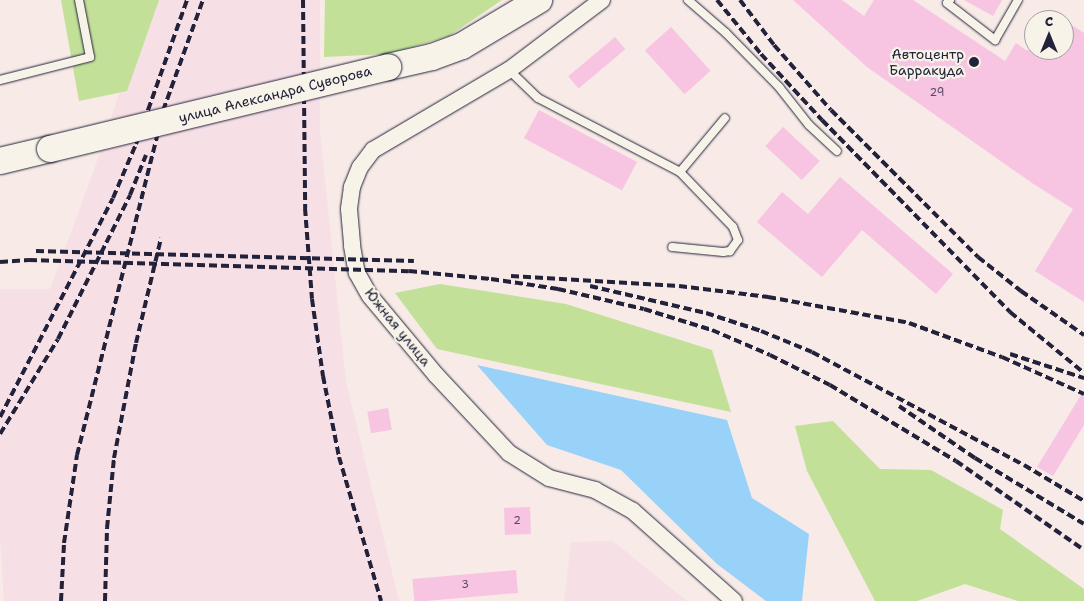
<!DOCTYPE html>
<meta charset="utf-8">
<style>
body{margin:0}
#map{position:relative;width:1084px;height:601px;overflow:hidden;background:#f7eae7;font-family:"Shantell Sans",sans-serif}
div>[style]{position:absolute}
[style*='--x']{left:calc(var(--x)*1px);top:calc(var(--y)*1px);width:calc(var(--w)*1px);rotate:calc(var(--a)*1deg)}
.built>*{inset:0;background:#f7dfe6}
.green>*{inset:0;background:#c2e098}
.water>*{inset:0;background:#98d2f8}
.building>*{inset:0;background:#f7c4e2;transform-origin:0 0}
.roads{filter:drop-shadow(0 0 1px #22223b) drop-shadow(0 0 1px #22223b)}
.service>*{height:8px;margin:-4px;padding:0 4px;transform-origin:4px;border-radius:4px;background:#f7f3e8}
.minor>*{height:16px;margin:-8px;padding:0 8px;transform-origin:8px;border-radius:8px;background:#f7f3e8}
.primary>*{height:26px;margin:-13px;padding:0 13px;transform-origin:13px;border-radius:13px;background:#f7f3e8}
.rail>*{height:4px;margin-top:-2px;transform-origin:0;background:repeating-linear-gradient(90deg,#22223b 0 8px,transparent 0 12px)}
.bridges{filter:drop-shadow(0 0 1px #22223b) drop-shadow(0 0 1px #22223b)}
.primary-bridge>*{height:26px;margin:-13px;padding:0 13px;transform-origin:13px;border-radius:13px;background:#f7f3e8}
.dots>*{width:14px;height:14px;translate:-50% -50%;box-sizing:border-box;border:2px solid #f7f3e8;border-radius:50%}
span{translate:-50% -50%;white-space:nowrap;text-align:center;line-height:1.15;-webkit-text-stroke:4.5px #f7f3e8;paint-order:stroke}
.number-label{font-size:11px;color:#574a65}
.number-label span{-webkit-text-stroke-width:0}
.poi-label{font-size:14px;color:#22223b}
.right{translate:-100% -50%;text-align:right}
.street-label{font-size:14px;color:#22223b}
.north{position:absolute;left:1024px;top:10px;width:50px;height:50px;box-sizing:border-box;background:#f7f3e8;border:1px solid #a29fa3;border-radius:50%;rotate:0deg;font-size:14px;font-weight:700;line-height:20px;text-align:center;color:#22223b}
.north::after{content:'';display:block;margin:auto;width:18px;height:22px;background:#22223b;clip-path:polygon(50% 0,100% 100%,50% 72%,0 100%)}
</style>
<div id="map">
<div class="built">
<div style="clip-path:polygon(154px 0,320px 0,320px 132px,346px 382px,399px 601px,4px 601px,0 536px,0 289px,50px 289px,94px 170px,145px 15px)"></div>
<div style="clip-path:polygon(613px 541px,687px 601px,564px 601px,571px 542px)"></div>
</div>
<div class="green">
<div style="clip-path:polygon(61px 0,159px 0,127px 91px,79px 101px)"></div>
<div style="clip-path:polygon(325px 0,502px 0,449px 36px,389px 54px,324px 57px)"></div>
<div style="clip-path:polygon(440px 284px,566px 304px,712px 350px,731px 412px,437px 349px,395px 293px)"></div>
<div style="clip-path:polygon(833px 421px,880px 469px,931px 470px,1003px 510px,1000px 529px,1084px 589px,1084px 601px,1018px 601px,965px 584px,917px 601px,875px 601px,807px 471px,795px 426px)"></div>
</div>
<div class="water">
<div style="clip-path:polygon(477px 365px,727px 420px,752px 498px,809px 534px,802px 601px,766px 601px,717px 564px,621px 470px,547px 445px)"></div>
</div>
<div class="building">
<div style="clip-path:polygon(793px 0,842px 0,864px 16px,874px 0,913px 0,1005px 61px,1016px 43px,1026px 50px,1064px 50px,1064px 20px,1084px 33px,1084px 302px,1035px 271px,1073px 209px,1032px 183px,867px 67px)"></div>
<div style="clip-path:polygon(964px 0,1002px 0,993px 16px)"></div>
<div style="left:671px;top:27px;width:59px;height:35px;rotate:48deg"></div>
<div style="left:615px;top:37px;width:16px;height:61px;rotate:50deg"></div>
<div style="left:539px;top:110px;width:111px;height:32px;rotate:28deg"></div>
<div style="left:783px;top:127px;width:50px;height:26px;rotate:43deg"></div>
<div style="clip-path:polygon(840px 177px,953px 274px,936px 294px,862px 230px,822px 277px,757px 222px,782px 192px,808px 214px)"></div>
<div style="clip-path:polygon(1084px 390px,1084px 425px,1053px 476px,1037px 467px)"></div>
<div style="left:388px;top:408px;width:22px;height:21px;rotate:80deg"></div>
<div style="left:530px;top:507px;width:27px;height:26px;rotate:88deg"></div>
<div style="left:516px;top:570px;width:23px;height:104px;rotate:85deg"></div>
</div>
<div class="roads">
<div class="service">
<div style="--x:688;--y:0;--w:50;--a:41"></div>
<div style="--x:726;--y:33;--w:76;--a:45.5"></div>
<div style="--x:779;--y:87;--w:48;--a:51.7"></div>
<div style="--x:809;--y:125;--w:38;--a:43"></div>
<div style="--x:950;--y:0;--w:4;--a:135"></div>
<div style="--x:947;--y:3;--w:61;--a:37.6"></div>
<div style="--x:995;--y:40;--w:46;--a:-60.1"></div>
<div style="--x:509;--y:70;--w:40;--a:44"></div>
<div style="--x:538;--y:98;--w:160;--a:27.5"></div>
<div style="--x:680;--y:172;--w:76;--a:46.1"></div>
<div style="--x:733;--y:227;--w:14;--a:69"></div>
<div style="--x:738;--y:240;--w:14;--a:126"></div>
<div style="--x:730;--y:251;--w:7;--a:172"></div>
<div style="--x:723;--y:252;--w:51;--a:-174.4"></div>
<div style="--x:0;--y:80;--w:93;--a:-14.3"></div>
<div style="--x:90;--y:57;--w:58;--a:-100.9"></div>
<div style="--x:680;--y:172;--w:70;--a:-50.2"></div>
</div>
<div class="minor">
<div style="--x:602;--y:0;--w:116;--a:143"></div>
<div style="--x:509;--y:70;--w:158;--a:149.5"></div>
<div style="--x:373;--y:150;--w:21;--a:127"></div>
<div style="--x:360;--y:167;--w:22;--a:112"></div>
<div style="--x:352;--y:187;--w:22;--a:98"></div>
<div style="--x:349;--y:209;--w:37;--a:85"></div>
<div style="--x:352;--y:246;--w:27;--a:80"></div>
<div style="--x:357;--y:273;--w:26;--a:61"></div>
<div style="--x:370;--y:296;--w:103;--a:50.1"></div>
<div style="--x:436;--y:375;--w:107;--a:46.9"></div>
<div style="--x:509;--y:453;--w:47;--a:32"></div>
<div style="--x:549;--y:478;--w:48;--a:14.6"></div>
<div style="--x:595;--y:490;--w:43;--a:28.9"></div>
<div style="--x:633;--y:511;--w:135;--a:41.7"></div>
</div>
<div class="primary">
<div style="--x:388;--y:67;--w:45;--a:-12.8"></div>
<div style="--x:432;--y:57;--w:32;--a:-20"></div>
<div style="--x:462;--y:46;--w:90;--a:-30.9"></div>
<div style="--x:0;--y:161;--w:51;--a:-13.5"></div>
</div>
</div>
<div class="rail">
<div style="--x:303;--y:0;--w:208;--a:89.4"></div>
<div style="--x:305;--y:208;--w:91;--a:85.6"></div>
<div style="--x:312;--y:299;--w:78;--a:81.9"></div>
<div style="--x:323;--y:376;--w:83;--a:78.8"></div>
<div style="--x:339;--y:457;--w:150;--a:73.7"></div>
<div style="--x:717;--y:0;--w:70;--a:50.8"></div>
<div style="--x:761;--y:54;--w:90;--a:47.3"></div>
<div style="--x:822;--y:120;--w:269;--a:45.6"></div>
<div style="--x:1010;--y:312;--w:96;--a:39.5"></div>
<div style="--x:740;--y:0;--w:56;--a:52.9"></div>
<div style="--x:774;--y:45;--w:86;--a:48.8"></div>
<div style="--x:831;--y:110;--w:208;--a:45"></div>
<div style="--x:978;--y:257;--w:55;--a:38.3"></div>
<div style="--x:1021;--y:291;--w:77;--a:34.9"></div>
<div style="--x:159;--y:122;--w:130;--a:-70.2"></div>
<div style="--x:36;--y:251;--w:378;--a:1.5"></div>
<div style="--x:0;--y:262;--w:29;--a:-4"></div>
<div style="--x:29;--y:260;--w:380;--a:1.7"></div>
<div style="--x:409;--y:271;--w:82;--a:5.6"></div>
<div style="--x:491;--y:279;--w:68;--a:8.5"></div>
<div style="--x:558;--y:289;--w:88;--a:13.1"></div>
<div style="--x:644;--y:309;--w:71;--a:17.2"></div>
<div style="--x:712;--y:330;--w:63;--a:23.3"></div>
<div style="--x:770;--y:355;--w:67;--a:26.6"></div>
<div style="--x:830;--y:385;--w:147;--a:31.1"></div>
<div style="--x:956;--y:461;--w:156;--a:34.8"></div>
<div style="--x:511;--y:276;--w:168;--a:3.4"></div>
<div style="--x:679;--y:286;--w:90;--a:7"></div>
<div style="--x:768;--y:297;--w:143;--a:10.4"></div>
<div style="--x:909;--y:323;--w:99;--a:20.1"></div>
<div style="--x:1002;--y:357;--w:90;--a:24.3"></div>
<div style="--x:590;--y:286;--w:119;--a:13.1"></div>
<div style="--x:706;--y:313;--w:58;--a:18.1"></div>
<div style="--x:761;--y:331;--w:55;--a:22.4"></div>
<div style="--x:812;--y:352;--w:240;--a:28.1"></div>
<div style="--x:1024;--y:465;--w:70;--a:31"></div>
<div style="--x:1010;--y:354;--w:78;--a:18"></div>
<div style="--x:899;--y:406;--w:92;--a:34.4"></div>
<div style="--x:975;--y:458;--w:127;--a:31.2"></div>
<div style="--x:0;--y:417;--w:246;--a:-62.7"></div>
<div style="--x:113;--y:198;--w:59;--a:-66.9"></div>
<div style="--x:136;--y:144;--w:153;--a:-70.5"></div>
<div style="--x:0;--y:434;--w:111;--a:-58.6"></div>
<div style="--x:58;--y:339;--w:161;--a:-63.4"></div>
<div style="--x:130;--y:195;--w:43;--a:-68.2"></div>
<div style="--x:61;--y:601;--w:58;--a:-87"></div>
<div style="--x:64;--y:543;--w:89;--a:-81.6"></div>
<div style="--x:77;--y:455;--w:349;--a:-75.9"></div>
<div style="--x:105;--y:601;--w:73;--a:-88.4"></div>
<div style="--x:107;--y:528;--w:70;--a:-84.3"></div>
<div style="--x:114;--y:458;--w:117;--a:-79.2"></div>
<div style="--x:136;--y:343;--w:108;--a:-76.6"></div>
</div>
<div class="bridges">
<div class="primary-bridge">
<div style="--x:50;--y:149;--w:348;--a:-13.6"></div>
</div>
</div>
<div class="dots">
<div style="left:974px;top:62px;background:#22223b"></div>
</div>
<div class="number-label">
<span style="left:937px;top:93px">29</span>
<span style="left:517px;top:521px">2</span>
<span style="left:465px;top:585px">3</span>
</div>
<div class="poi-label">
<span class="right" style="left:964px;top:62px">Автоцентр<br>Барракуда</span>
</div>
<div class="street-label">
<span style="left:275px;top:94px;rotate:-14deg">улица Александра Суворова</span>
<span style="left:398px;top:327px;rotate:51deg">Южная улица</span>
</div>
<div class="north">С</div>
</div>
